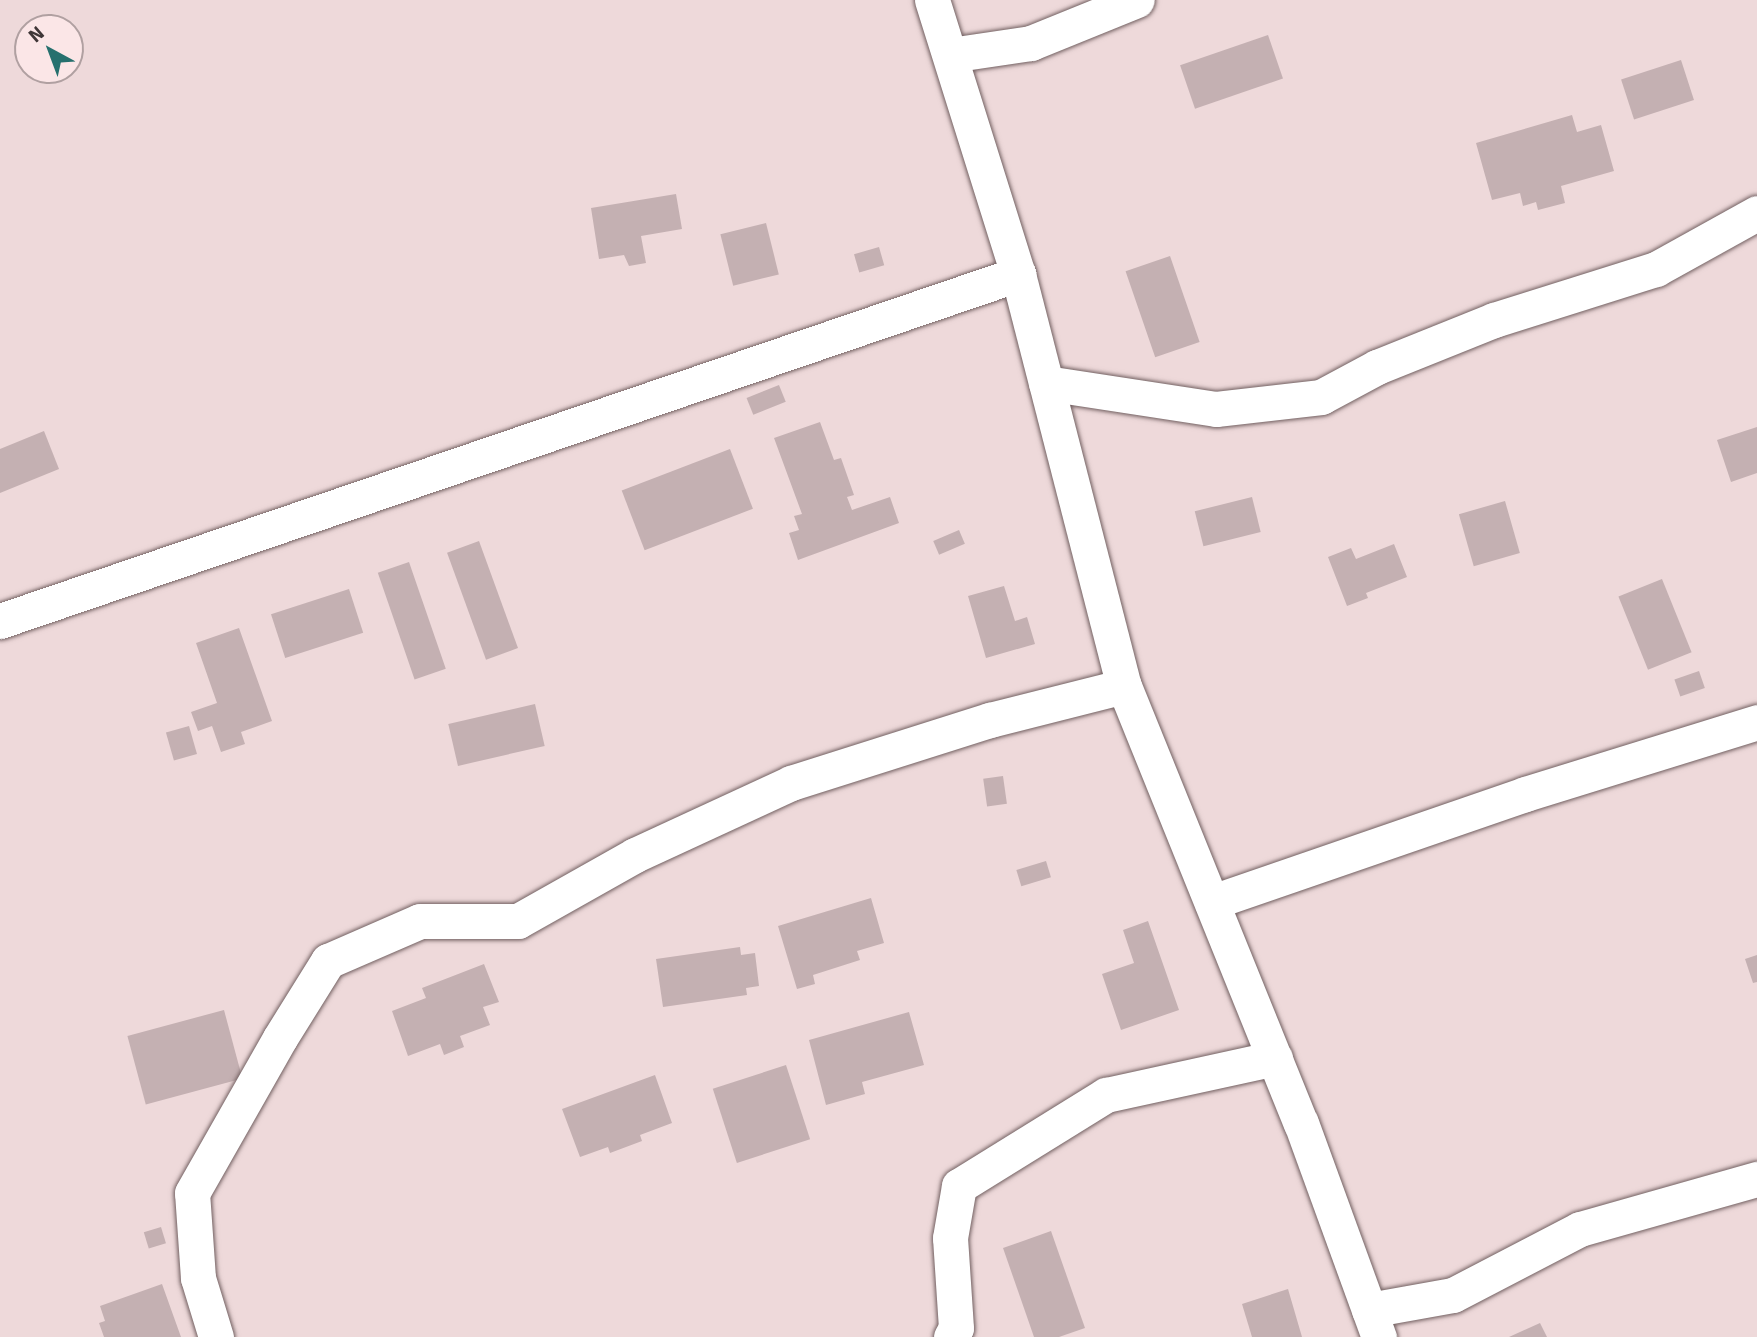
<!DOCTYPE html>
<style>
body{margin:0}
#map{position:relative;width:1757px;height:1337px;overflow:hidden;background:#eed9da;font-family:Signika,sans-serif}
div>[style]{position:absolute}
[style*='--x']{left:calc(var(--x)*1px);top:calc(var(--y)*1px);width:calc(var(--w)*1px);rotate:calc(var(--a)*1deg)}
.building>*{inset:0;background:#c4b0b2;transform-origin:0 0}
.roads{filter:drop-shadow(0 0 2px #726061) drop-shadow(0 0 2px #726061)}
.minor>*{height:35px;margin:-17.5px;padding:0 17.5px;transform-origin:17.5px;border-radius:17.5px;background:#fff}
span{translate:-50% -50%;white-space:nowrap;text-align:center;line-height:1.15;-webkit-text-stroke:7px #fbe6e7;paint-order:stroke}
.north{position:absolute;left:14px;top:14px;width:70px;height:70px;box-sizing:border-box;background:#fbe6e7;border:2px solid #b0a0a1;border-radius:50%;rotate:319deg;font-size:19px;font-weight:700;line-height:28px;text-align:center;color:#3f3637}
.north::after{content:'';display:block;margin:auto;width:24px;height:32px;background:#26706e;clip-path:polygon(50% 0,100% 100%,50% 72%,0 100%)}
</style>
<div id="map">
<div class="building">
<div style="left:1268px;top:35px;width:46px;height:93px;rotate:71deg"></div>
<div style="left:1681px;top:60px;width:42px;height:63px;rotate:72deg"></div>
<div style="clip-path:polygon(1572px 115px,1577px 132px,1601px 125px,1614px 171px,1561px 186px,1565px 203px,1538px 210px,1536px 202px,1523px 206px,1520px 193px,1492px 200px,1476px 143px)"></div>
<div style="clip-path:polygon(676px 194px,682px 229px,641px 236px,646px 263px,629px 266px,624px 255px,599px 259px,591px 208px)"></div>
<div style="left:766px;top:223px;width:53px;height:47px;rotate:76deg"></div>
<div style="left:879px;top:247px;width:19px;height:26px;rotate:74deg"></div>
<div style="left:1170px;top:256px;width:91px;height:47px;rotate:71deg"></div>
<div style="left:779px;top:385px;width:18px;height:35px;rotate:68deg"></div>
<div style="clip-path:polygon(820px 422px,834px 460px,841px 458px,854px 495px,847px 497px,852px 510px,890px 497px,899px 523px,798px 560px,789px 533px,799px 530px,794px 516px,802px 514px,774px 438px)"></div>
<div style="clip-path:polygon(1757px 427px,1757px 473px,1731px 482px,1717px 440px)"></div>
<div style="clip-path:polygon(44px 431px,59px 469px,0 493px,0 449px)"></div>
<div style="left:730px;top:449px;width:64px;height:116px;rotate:69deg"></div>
<div style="left:1252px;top:497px;width:36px;height:59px;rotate:76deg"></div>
<div style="left:1505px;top:501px;width:54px;height:48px;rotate:74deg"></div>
<div style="left:959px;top:530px;width:15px;height:28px;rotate:67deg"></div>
<div style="left:479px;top:541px;width:114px;height:34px;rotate:70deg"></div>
<div style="clip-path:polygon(1394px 544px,1407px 577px,1366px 593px,1368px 598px,1347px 606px,1328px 557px,1351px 548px,1356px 559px)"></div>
<div style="left:409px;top:562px;width:113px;height:33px;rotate:71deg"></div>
<div style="left:1662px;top:579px;width:79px;height:47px;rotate:68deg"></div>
<div style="clip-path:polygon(1004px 586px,1015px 621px,1027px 617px,1035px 644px,986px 658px,968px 596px)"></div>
<div style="left:349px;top:589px;width:46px;height:82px;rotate:72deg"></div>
<div style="clip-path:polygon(239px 628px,272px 721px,241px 732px,245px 744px,221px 752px,212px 726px,198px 731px,191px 712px,217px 703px,196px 643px)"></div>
<div style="left:1699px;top:671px;width:18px;height:26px;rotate:71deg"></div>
<div style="left:535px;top:704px;width:43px;height:89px;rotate:77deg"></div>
<div style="left:189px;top:726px;width:29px;height:24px;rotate:74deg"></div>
<div style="left:1003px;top:776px;width:28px;height:20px;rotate:82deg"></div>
<div style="left:1046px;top:861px;width:17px;height:31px;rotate:73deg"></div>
<div style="clip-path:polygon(871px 898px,884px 943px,857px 951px,860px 960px,813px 975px,815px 984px,797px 989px,778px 926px)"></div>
<div style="clip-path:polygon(1148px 921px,1179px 1010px,1121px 1030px,1102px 974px,1134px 963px,1123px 930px)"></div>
<div style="clip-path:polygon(740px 947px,741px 955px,755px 953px,759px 986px,746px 988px,747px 995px,663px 1007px,656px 959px)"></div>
<div style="clip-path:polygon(1757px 955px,1757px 982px,1753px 983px,1745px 959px)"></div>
<div style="clip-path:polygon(484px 964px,499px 1002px,483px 1007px,490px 1025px,460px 1036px,464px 1047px,444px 1055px,440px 1044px,408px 1056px,392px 1011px,426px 998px,422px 988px)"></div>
<div style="left:224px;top:1010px;width:71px;height:100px;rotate:75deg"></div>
<div style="clip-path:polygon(909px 1012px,924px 1065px,862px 1082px,865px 1094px,826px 1105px,809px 1040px)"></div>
<div style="left:786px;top:1065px;width:78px;height:77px;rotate:72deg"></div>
<div style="clip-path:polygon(655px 1075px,672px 1123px,640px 1135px,642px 1141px,610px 1153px,608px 1147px,580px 1157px,562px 1109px)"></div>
<div style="left:161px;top:1227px;width:17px;height:18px;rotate:73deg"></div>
<div style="clip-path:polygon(1051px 1231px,1085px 1328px,1059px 1337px,1034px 1337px,1003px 1248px)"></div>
<div style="clip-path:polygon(162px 1284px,181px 1337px,104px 1337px,99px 1323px,105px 1321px,100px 1306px)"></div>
<div style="clip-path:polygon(1288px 1289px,1302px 1337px,1252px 1337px,1242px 1304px)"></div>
<div style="clip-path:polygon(1540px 1323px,1547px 1337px,1509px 1337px)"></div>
</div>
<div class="roads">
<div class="minor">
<div style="--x:932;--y:0;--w:287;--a:72.6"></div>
<div style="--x:1018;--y:274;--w:425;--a:75.6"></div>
<div style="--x:1124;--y:686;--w:471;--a:68"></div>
<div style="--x:1301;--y:1123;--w:228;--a:70"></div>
<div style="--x:950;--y:55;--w:82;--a:-8.4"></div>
<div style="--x:1031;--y:43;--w:114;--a:-22.1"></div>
<div style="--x:1046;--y:383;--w:172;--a:8.7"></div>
<div style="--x:1216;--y:409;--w:106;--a:-6.5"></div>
<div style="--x:1321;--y:397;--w:64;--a:-28.2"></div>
<div style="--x:1377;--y:367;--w:126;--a:-21.9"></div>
<div style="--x:1494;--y:320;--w:170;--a:-17.5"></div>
<div style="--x:1656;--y:269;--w:115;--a:-29"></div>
<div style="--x:0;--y:621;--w:1076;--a:-18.82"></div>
<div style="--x:1212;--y:902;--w:331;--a:-19"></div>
<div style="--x:1525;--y:794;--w:243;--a:-17.2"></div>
<div style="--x:1369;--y:1310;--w:85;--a:-10.1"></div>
<div style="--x:1453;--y:1295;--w:143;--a:-27.5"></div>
<div style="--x:1580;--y:1229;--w:184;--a:-15.8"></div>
<div style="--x:216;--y:1337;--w:62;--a:-107"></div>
<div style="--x:198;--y:1278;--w:85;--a:-94"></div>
<div style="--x:192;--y:1193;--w:178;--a:-60.4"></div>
<div style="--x:280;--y:1038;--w:91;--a:-58.1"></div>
<div style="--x:328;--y:961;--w:100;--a:-23.5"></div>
<div style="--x:420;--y:921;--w:98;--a:0"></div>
<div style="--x:518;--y:921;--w:134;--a:-29.4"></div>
<div style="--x:635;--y:855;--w:172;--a:-24.8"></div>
<div style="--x:791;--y:783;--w:209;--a:-17.6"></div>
<div style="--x:990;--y:720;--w:138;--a:-14.2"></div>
<div style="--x:951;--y:1337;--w:10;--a:-61"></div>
<div style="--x:956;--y:1328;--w:90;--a:-93.8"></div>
<div style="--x:950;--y:1238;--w:53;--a:-80.2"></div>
<div style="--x:959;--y:1186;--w:173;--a:-31.8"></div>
<div style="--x:1106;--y:1095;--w:173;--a:-12.3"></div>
</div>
</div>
<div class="north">N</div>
</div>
